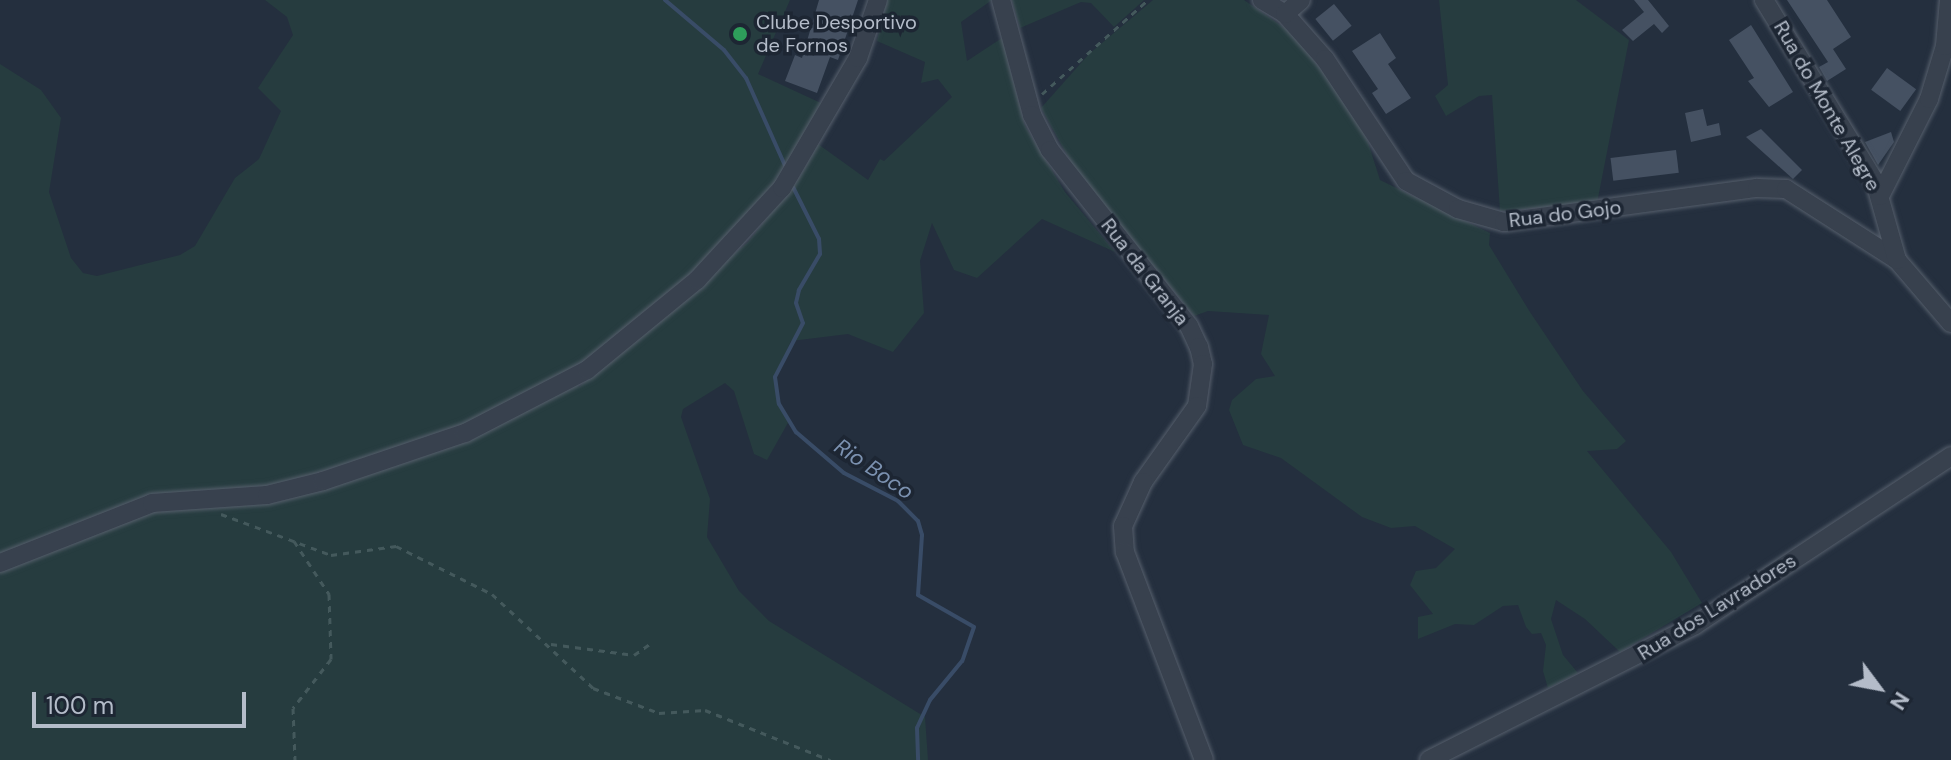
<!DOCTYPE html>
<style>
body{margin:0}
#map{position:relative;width:1951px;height:760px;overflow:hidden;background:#242f3e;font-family:"DM Sans",sans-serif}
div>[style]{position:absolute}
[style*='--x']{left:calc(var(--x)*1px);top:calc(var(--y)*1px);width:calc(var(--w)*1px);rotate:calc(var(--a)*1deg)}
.green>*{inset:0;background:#263c3f}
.stream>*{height:4px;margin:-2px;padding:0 2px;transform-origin:2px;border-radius:2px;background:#394c67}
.building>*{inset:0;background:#455162;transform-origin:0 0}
.path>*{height:3px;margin-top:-1.5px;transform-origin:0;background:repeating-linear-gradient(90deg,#44595c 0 6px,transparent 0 12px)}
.roads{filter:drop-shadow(0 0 2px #565f6c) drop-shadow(0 0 2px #565f6c)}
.minor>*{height:18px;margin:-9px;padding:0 9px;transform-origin:9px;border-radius:9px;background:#38414e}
.dots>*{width:22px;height:22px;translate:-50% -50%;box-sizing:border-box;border:4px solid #1d2633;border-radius:50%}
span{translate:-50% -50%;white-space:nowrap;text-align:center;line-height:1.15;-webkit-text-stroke:7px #1d2633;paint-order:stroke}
.poi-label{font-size:20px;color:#b4bcc9}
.left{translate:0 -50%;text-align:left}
.street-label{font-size:20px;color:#b4bcc9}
.water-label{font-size:22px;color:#7c92b1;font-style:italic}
.north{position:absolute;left:1839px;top:648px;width:80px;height:80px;-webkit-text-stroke:6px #1d2633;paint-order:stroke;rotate:122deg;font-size:22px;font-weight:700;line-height:32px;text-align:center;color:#b4bcc9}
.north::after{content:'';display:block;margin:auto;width:28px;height:36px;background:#b4bcc9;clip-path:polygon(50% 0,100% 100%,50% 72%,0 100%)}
.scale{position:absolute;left:32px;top:692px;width:214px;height:36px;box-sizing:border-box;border:4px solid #b4bcc9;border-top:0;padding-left:10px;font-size:24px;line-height:28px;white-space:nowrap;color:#b4bcc9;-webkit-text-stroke:6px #1d2633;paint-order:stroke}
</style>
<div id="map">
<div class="green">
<div style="clip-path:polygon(265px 0,790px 0,758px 74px,823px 104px,770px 191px,728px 240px,659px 305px,571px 371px,579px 387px,748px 242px,801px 175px,818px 144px,868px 180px,880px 159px,884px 161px,952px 97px,938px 79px,921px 83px,925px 62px,877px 41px,887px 0,992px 0,961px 22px,967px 61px,1002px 38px,1025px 126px,1065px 192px,1115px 252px,1042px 219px,977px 278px,954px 270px,932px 223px,920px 261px,924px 313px,893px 352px,848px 334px,791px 341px,775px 377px,779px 404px,789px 421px,767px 460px,754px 454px,734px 391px,725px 383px,683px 409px,681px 417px,710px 499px,707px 537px,739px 591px,769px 621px,925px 717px,928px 760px,0 760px,0 64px,41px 90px,61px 118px,49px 192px,71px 258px,83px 273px,97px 276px,180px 255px,195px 246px,235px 178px,259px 159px,281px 111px,258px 88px,293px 35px,287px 17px)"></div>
<div style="clip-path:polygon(1012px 0,1144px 0,1114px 27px,1091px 3px,1081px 2px,1020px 28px)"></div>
<div style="clip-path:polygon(1153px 0,1244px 0,1292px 33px,1344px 99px,1367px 139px,1380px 180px,1490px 233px,1489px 245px,1530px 312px,1583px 391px,1626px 441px,1617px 449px,1587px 451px,1671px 552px,1702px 603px,1620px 652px,1585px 619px,1556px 600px,1551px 619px,1563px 655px,1578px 673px,1548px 688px,1543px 671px,1546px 645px,1541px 633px,1532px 634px,1526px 627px,1518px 605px,1503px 606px,1474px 625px,1455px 624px,1418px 639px,1418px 617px,1433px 614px,1410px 585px,1416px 571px,1436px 568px,1455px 549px,1415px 526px,1391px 528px,1362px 517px,1281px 458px,1243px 445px,1229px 410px,1232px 400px,1256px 379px,1275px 376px,1261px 354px,1269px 315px,1208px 311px,1194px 316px,1076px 171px,1041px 108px,1089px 54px)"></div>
<div style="clip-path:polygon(1439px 0,1576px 0,1629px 40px,1597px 203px,1500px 211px,1492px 95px,1479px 96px,1446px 116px,1435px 96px,1448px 85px)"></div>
</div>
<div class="stream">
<div style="--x:665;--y:0;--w:77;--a:40.3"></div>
<div style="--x:724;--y:50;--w:36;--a:52"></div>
<div style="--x:746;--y:78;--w:98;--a:66"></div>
<div style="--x:793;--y:187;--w:58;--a:63.4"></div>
<div style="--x:819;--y:239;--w:15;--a:86"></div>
<div style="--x:820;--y:254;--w:42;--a:120.3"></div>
<div style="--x:799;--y:290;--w:13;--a:103"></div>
<div style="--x:796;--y:303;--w:21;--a:71"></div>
<div style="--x:803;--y:323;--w:61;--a:117.4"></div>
<div style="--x:775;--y:377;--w:27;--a:82"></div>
<div style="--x:779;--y:404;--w:33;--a:59"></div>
<div style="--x:796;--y:432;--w:63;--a:40.5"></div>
<div style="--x:844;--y:473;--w:61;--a:27.4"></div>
<div style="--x:898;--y:501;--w:28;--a:45"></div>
<div style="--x:918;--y:521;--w:15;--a:74"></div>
<div style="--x:922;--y:535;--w:60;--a:93.8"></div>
<div style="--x:918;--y:595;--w:64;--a:29.7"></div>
<div style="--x:974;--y:627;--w:36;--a:109"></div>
<div style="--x:962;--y:661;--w:50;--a:129.4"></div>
<div style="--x:930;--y:700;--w:31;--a:115"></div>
<div style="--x:917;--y:728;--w:32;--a:88"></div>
</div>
<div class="building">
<div style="clip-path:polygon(819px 0,858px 0,838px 60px,830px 57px,817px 93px,785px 81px,795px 55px,802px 58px)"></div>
<div style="clip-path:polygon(1634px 0,1648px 0,1669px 26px,1662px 33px,1654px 24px,1633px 41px,1622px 30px,1644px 12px)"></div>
<div style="clip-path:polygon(1787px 0,1827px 0,1851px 37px,1833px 49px,1846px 69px,1827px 81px,1819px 67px,1828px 62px)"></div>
<div style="left:1334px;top:4px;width:28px;height:24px;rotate:51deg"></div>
<div style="clip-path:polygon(1751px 25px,1793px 92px,1769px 107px,1748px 81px,1754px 78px,1729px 40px)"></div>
<div style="clip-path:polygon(1380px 33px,1396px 58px,1388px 64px,1411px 98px,1386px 114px,1372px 93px,1378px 89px,1352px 51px)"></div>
<div style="left:1887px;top:68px;width:36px;height:27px;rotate:36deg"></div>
<div style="clip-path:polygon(1703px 109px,1707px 126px,1719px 123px,1721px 135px,1691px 142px,1685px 113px)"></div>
<div style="clip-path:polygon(1761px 129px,1802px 170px,1793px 179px,1746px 137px)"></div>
<div style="clip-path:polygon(1891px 132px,1894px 142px,1878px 165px,1865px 142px)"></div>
<div style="left:1676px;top:150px;width:23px;height:66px;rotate:83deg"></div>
</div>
<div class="path">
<div style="--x:1042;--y:94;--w:142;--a:-41.6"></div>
<div style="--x:221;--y:514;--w:117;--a:20.4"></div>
<div style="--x:331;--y:555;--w:66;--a:-7.9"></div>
<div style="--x:396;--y:546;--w:107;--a:26.6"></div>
<div style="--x:492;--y:594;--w:138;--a:42.9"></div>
<div style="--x:593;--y:688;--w:71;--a:20.7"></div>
<div style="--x:659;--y:713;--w:46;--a:-3.7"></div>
<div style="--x:705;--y:710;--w:135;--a:21.8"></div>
<div style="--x:294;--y:541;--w:64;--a:56.6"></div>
<div style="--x:329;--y:594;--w:65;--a:88.2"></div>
<div style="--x:331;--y:659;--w:62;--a:127.8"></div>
<div style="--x:293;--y:708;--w:52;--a:87.8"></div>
<div style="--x:551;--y:644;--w:84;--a:7.5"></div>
<div style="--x:634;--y:655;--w:21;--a:-35"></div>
</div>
<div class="roads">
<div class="minor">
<div style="--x:1001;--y:0;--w:119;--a:74.9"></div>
<div style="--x:1032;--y:115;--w:39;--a:63"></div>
<div style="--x:1050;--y:150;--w:224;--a:51.7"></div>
<div style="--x:1189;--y:326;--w:23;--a:65"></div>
<div style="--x:1199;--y:347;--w:17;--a:77"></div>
<div style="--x:1203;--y:364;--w:42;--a:98.1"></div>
<div style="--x:1197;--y:406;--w:93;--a:125.4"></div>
<div style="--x:1143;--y:482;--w:48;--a:114.4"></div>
<div style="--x:1123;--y:526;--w:26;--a:86"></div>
<div style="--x:1125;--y:552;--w:222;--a:69.2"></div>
<div style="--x:1262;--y:0;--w:27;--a:31"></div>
<div style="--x:1285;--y:14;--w:60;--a:48.4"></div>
<div style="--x:1325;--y:59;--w:146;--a:56.4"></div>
<div style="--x:1406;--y:181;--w:59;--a:28.3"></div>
<div style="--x:1458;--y:209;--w:48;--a:15.8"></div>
<div style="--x:1504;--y:222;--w:255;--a:-7.7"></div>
<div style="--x:1757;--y:188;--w:29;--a:2"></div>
<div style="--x:1786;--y:189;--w:132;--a:32.6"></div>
<div style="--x:1897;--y:260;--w:83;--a:49.4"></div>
<div style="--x:1764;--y:0;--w:213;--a:58.6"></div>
<div style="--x:1875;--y:182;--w:81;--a:74.2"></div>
<div style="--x:1285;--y:14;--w:21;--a:-41"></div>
<div style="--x:1880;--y:196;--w:109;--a:-63.2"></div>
<div style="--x:1929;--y:99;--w:55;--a:-73.2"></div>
<div style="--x:1945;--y:46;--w:46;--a:-85"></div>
<div style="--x:0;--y:563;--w:163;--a:-21.5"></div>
<div style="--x:152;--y:503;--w:115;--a:-4"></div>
<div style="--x:267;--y:495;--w:58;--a:-14"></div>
<div style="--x:323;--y:481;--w:150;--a:-18.7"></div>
<div style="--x:465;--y:433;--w:137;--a:-27.3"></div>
<div style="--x:587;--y:370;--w:142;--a:-39.3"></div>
<div style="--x:697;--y:280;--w:125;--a:-47.3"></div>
<div style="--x:782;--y:188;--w:151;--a:-59.7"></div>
<div style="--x:858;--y:58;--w:61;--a:-71"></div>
<div style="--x:1429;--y:760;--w:298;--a:-26.9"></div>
<div style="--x:1695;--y:625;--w:307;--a:-33.4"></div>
</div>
</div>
<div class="dots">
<div style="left:740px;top:34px;background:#2e9e5b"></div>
</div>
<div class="poi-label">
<span class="left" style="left:756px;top:34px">Clube Desportivo<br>de Fornos</span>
</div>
<div class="street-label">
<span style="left:1827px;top:106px;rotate:60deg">Rua do Monte Alegre</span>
<span style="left:1565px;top:214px;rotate:-7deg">Rua do Gojo</span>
<span style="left:1145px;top:272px;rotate:52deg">Rua da Granja</span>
<span style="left:1717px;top:607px;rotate:-32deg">Rua dos Lavradores</span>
</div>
<div class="water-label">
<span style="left:874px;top:469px;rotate:34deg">Rio Boco</span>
</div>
<div class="north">N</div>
<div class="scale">100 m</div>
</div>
